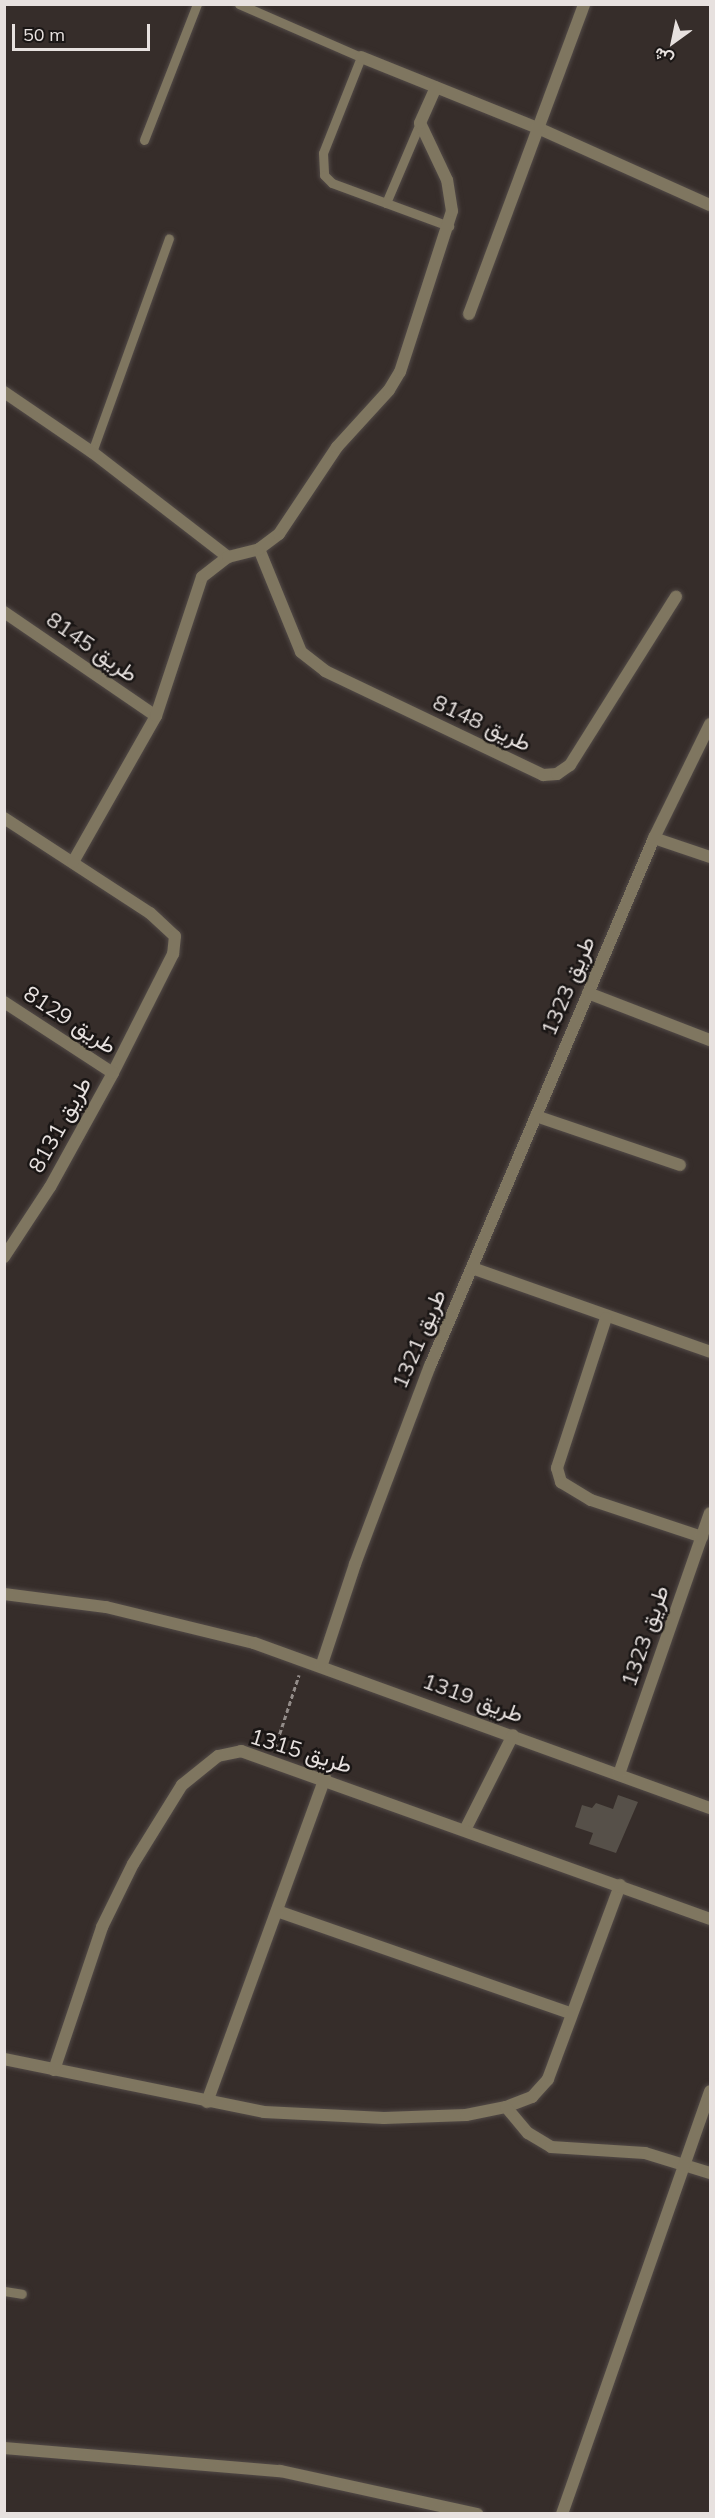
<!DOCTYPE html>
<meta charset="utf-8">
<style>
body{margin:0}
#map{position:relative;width:715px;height:2518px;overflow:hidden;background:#362d2a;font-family:Mulish,Vazirmatn,sans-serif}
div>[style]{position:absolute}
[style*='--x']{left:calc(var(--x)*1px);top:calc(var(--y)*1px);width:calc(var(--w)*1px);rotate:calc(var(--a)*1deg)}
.building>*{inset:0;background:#565049}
.path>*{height:3px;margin-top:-1.5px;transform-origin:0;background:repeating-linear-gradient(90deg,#938c89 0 4.5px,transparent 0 7.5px)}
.roads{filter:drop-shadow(0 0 2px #524a47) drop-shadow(0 0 2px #524a47)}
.service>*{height:9px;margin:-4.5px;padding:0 4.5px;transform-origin:4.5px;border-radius:4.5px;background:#7f7660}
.minor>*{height:12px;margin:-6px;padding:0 6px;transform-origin:6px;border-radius:6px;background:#7f7660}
span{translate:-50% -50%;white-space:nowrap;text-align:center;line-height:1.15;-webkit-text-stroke:5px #1a1615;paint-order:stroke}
.street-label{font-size:22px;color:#e7e1df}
.frame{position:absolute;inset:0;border:6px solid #e7e1df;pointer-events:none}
.north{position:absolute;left:643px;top:12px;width:60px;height:60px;-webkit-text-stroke:4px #1a1615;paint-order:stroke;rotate:213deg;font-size:16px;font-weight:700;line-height:24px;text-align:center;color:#e7e1df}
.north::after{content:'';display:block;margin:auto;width:21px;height:27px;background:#e7e1df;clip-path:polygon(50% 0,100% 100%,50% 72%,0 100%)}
.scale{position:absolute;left:12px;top:24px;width:138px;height:27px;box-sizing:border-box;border:3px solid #e7e1df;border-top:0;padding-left:8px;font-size:18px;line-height:21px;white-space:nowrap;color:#e7e1df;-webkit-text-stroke:4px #1a1615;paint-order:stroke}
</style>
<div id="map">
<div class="building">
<div style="clip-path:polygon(618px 1795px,638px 1802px,616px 1853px,589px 1844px,593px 1833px,575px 1827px,582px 1805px,592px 1808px,596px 1803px,613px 1809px)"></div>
</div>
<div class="path">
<div style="--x:275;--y:1748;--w:77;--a:-71.8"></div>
</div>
<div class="roads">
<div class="service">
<div style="--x:239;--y:4;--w:133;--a:23.5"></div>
<div style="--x:361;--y:57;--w:103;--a:111.6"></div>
<div style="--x:323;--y:153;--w:22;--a:87"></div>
<div style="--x:324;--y:175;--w:11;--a:45"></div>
<div style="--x:332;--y:183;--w:125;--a:20.2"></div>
<div style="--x:144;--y:140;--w:146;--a:-68.7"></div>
<div style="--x:386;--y:203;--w:87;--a:-67"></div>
<div style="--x:92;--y:452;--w:227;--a:-70.2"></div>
<div style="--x:4;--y:2291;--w:18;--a:9"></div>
</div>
<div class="minor">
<div style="--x:361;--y:57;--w:193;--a:21.9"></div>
<div style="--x:540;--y:129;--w:186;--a:24.1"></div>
<div style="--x:469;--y:314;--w:331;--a:-69.6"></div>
<div style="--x:4;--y:392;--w:107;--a:34.3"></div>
<div style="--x:92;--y:452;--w:172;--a:37.7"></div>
<div style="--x:259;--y:549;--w:111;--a:67.8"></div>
<div style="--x:301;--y:652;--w:31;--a:38"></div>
<div style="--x:325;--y:671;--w:242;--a:25.5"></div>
<div style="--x:543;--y:775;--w:14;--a:-4"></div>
<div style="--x:557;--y:774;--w:16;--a:-35"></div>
<div style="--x:570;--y:765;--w:199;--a:-57.8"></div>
<div style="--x:4;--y:612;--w:184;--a:34.4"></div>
<div style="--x:4;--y:818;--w:174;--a:33.1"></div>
<div style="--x:150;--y:913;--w:34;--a:43"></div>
<div style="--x:175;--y:936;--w:18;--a:96"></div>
<div style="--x:173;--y:954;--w:133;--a:116.8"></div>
<div style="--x:113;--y:1073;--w:130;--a:118.9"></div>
<div style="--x:50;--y:1187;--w:84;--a:123.3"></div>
<div style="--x:654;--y:838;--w:59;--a:18.7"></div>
<div style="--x:73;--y:862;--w:168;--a:-60.4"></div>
<div style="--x:156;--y:716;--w:146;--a:-71.7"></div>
<div style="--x:202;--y:577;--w:33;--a:-38"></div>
<div style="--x:228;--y:557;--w:32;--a:-14"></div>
<div style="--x:259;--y:549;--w:25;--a:-37"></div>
<div style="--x:279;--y:534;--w:105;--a:-56.3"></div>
<div style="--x:337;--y:447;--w:77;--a:-47.6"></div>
<div style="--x:389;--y:390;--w:21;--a:-59"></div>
<div style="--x:400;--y:372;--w:169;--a:-72.1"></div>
<div style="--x:452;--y:211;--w:31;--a:-99"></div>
<div style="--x:447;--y:180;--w:63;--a:-115.3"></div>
<div style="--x:420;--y:123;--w:39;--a:-66"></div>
<div style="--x:588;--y:993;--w:131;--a:21.1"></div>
<div style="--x:4;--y:1002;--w:130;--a:33.1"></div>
<div style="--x:536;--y:1116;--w:152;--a:18.8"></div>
<div style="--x:472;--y:1268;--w:252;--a:19.4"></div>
<div style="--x:606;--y:1318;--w:158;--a:108.1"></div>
<div style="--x:557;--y:1468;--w:15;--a:74"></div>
<div style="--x:561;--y:1482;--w:35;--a:31"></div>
<div style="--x:591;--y:1500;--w:117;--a:18.4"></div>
<div style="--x:4;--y:1594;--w:103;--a:7.3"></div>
<div style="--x:106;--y:1607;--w:152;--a:13.7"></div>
<div style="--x:254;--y:1643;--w:485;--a:19.9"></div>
<div style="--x:322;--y:1664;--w:105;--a:-71.7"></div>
<div style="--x:355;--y:1564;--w:212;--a:-69.3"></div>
<div style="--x:430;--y:1366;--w:574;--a:-67.01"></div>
<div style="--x:654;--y:838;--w:127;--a:-63.8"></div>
<div style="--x:619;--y:1774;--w:276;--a:-70.8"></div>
<div style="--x:466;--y:1828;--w:104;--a:-63.2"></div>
<div style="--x:277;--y:1911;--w:312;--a:19.2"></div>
<div style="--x:4;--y:2059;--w:265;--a:11.5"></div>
<div style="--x:264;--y:2112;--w:120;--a:2.9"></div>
<div style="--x:384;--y:2118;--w:82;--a:-2.1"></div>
<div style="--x:466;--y:2115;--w:41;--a:-11.3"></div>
<div style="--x:506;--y:2107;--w:28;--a:-21"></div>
<div style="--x:532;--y:2097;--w:24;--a:-48"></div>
<div style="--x:548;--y:2079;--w:207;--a:-69.6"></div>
<div style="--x:54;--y:2070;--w:151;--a:-71.4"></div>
<div style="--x:102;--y:1927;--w:70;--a:-63.8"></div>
<div style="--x:133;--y:1864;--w:93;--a:-58.2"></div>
<div style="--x:182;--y:1785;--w:46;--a:-38.9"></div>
<div style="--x:218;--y:1756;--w:24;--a:-12"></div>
<div style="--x:241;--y:1751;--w:498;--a:19.7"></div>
<div style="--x:207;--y:2102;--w:345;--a:-70"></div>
<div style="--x:506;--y:2107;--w:34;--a:50"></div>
<div style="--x:528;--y:2133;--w:27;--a:31"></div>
<div style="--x:551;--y:2147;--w:94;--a:3.7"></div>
<div style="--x:645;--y:2153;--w:68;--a:17.1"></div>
<div style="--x:4;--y:2448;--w:277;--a:4.8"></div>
<div style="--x:280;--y:2471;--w:202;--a:12.3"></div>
<div style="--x:562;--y:2514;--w:448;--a:-70.7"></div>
</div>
</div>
<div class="street-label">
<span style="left:92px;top:647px;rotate:35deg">طريق 8145</span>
<span style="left:482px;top:723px;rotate:25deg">طريق 8148</span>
<span style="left:568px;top:986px;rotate:-67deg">طريق 1323</span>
<span style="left:70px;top:1020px;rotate:33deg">طريق 8129</span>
<span style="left:60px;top:1125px;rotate:-61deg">طريق 8131</span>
<span style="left:419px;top:1339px;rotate:-67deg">طريق 1321</span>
<span style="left:645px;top:1636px;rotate:-71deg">طريق 1323</span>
<span style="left:473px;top:1698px;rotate:20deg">طريق 1319</span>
<span style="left:301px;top:1751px;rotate:17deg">طريق 1315</span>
</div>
<div class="frame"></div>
<div class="north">ش</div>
<div class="scale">50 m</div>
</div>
